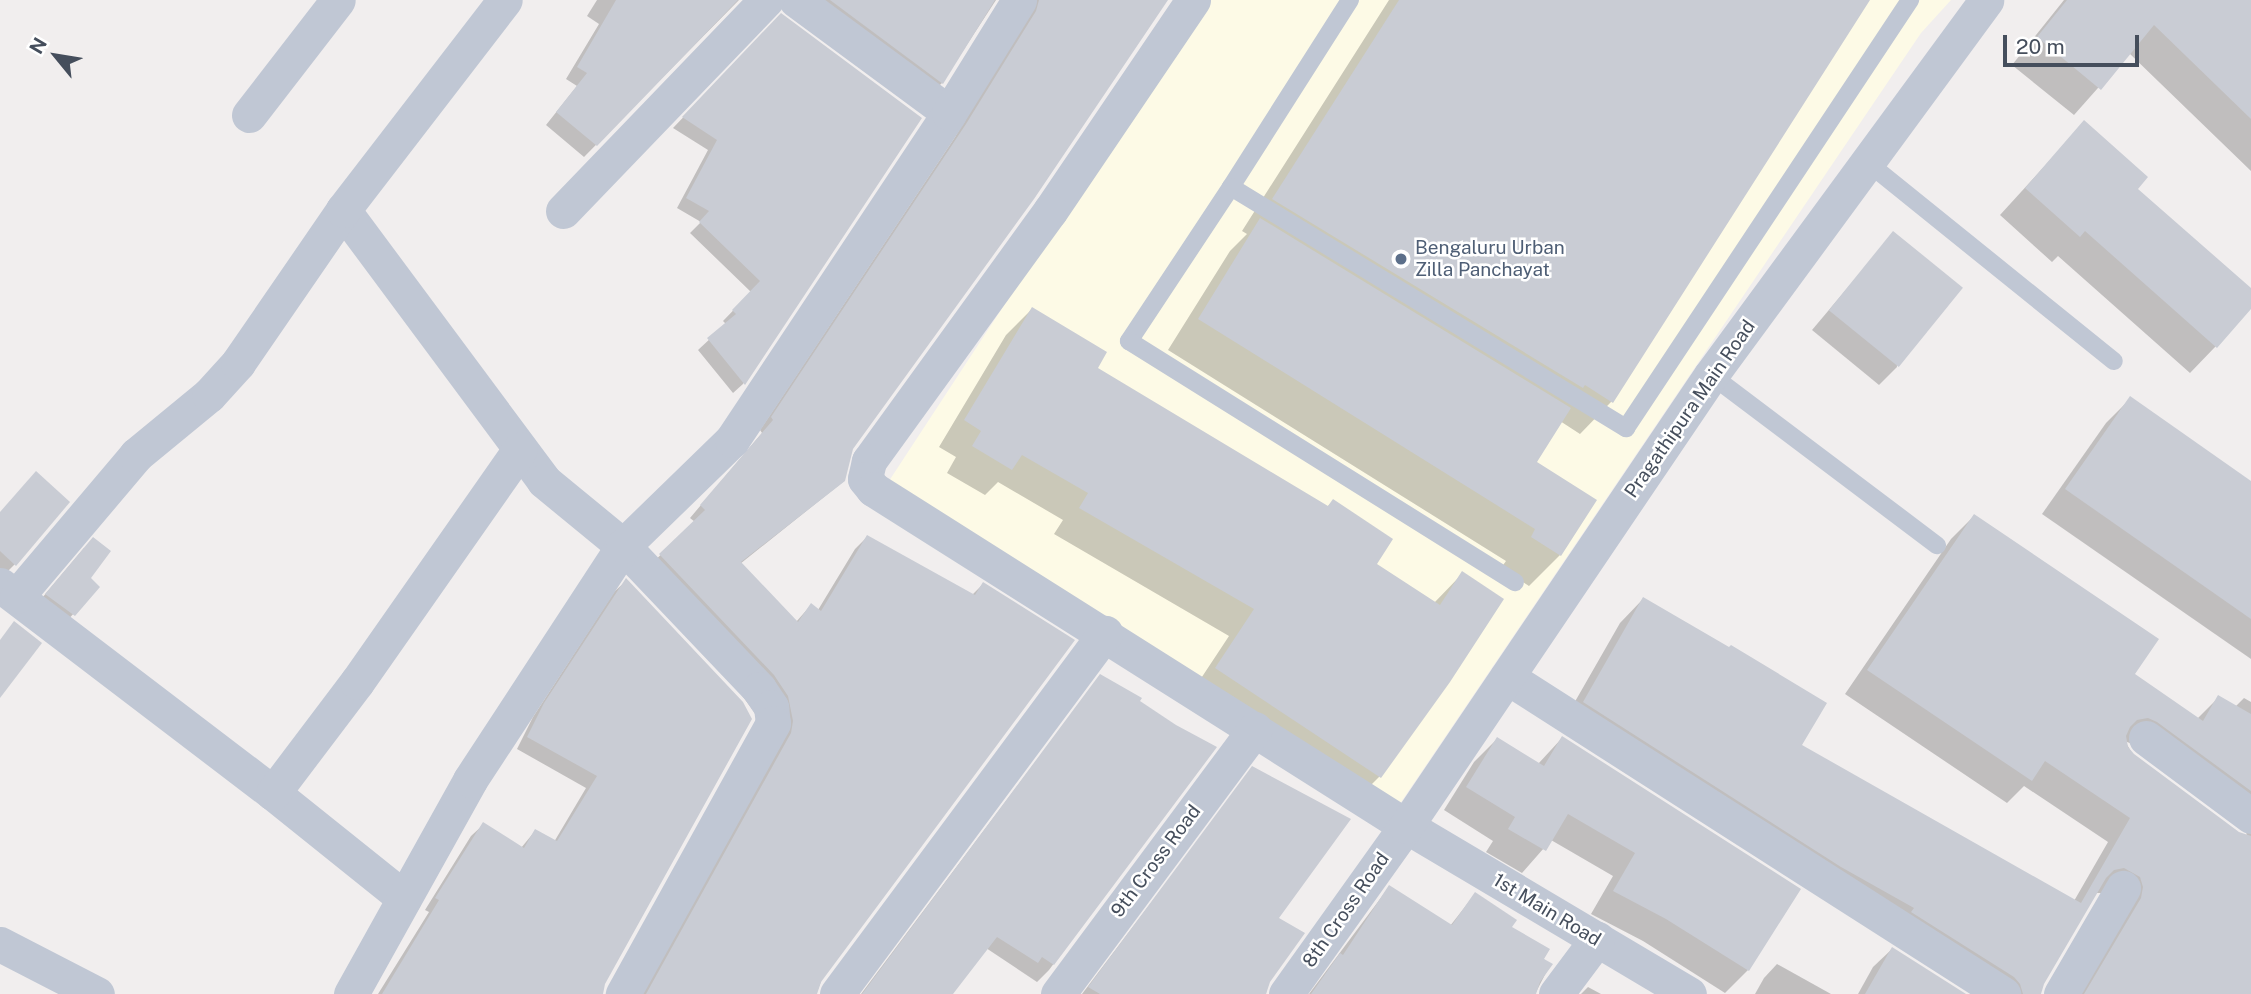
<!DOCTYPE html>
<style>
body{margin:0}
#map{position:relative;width:2251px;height:994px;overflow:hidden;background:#f1eeee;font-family:"Public Sans",sans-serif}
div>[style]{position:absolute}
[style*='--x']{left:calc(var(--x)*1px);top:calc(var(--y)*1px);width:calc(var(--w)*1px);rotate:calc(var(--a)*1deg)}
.commercial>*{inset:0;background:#fdfae6}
.shadow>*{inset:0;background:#0003}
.building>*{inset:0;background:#c9ccd4;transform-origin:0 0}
.service>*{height:18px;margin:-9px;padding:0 9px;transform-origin:9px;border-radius:9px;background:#c0c7d4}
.minor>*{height:35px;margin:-17.5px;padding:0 17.5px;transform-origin:17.5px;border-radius:17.5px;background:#c0c7d4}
.dots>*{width:19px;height:19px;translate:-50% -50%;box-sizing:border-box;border:4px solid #fff;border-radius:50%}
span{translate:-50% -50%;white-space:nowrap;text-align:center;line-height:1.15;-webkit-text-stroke:5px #fff;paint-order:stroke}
.service-label{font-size:19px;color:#4e5e75}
.left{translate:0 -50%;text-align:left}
.street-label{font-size:19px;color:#454e5c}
.north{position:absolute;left:21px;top:21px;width:70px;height:70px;-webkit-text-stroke:5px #fff;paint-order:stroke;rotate:300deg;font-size:19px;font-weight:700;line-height:28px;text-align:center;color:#454e5c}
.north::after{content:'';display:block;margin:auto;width:24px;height:32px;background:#454e5c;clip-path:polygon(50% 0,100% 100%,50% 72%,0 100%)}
.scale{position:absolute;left:2003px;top:35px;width:136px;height:32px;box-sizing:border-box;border:4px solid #454e5c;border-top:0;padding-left:9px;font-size:21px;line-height:24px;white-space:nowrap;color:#454e5c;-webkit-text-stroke:5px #fff;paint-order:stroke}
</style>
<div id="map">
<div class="commercial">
<div style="clip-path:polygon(1204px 0,1951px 0,1921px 33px,1395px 811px,887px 484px)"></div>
</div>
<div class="shadow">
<div style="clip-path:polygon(597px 0,739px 0,584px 157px,546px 125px,577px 86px,566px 79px,599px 24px,587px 16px)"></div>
<div style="clip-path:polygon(803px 0,996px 0,942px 83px,930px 94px)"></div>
<div style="clip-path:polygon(1023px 0,1166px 0,851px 448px,844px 481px,740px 564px,796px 622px,811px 605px,818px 610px,855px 549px,867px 537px,972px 595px,983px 584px,816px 994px,642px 994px,779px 746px,648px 567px,695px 522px,690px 518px,762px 433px,760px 430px,955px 137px,1028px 14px)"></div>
<div style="clip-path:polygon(1389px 0,1868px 0,1611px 402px,1580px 434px,1560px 421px,1534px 463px,1560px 555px,1529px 586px,1501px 568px,1506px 561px,1168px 350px,1230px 251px,1247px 234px,1242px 231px)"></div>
<div style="clip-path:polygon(2064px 0,2251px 0,2251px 171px,2129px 53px,2074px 115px,2012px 65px)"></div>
<div style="clip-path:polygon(781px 15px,919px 118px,743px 384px,733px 393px,698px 350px,726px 324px,723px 321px,751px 292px,690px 233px,701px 222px,677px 208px,708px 150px,673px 128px)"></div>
<div style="clip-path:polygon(2084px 123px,2136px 189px,2251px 291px,2216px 346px,2190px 373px,2058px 256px,2052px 262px,2000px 215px)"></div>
<div style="clip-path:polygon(1893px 234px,1897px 367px,1879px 385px,1812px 330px)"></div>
<div style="clip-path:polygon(1032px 309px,1095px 368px,1326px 508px,1333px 501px,1375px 564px,1434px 603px,1462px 574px,1379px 777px,1353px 803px,1190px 695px,1229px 636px,1054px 534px,1063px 520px,998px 482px,985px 495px,947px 473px,956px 457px,939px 447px,1006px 335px)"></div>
<div style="clip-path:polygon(2130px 399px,2251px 483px,2251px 659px,2042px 514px,2106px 423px)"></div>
<div style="clip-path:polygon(0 512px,15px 564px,0 579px)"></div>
<div style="clip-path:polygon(evenodd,1974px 516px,2133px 675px,2197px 719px,2219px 697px,2235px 707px,2244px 698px,2251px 702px,2251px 994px,2076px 994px,2109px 893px,2095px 893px,2030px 994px,1980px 994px,1561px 726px,1620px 623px,1643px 599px,1800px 745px,2074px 901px,2108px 842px,2024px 786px,2007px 803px,1845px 694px,1951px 539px,1974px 516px,2125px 741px,2134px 745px,2246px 831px,2247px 837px,2238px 834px,2133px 755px,2125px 741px)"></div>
<div style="clip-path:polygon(84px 548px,88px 579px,98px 587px,64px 624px,37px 604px)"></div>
<div style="clip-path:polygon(626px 581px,601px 994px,378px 994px,429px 912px,425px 910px,471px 836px,483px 825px,521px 848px,535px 831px,554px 842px,586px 788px,517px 749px,533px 717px,614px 592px)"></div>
<div style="clip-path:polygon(1100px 676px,1175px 727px,1214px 748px,1049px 970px,1037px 982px,986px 948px,951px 994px,861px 994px)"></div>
<div style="clip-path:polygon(1562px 738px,1748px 970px,1725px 993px,1643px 941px,1591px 914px,1613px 876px,1551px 840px,1522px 873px,1486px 852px,1493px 841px,1444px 810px,1474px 762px,1497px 739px,1538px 764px)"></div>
<div style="clip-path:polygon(1253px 768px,1276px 919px,1266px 994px,1082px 994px)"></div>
<div style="clip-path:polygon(1389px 887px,1450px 926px,1475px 894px,1550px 965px,1535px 994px,1309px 994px)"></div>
<div style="clip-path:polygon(1892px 949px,1962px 994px,1858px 994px,1873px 967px)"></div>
<div style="clip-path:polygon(1777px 964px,1831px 994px,1755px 994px,1764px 978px)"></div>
<div style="clip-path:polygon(1588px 987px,1601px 994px,1581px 994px)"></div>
</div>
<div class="building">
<div style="clip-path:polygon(616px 0,738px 0,597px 146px,556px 112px,587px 73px,577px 67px)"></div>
<div style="clip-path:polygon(830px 0,995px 0,943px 84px)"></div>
<div style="clip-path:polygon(1039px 0,1168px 0,1034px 199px,853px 449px,845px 481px,741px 562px,798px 622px,811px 603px,821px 611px,867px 535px,975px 595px,983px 582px,1075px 640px,821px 982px,817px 994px,646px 994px,791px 733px,793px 721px,788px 696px,774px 675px,659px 554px,705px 510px,700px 505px,773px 420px,771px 417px,966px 124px,1036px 11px)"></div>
<div style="clip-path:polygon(1399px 0,1870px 0,1613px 403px,1585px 385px,1583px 388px,1272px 199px)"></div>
<div style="clip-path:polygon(2067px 0,2251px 0,2251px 119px,2154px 25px,2101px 90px,2037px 37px)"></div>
<div style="clip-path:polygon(781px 13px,922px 118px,745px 385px,707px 338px,736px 314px,732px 310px,760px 281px,699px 222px,709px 211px,686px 198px,717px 140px,682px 117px)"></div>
<div style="clip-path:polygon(2084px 120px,2148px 177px,2138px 189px,2251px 288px,2251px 309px,2217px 348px,2085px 231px,2080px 237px,2025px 188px)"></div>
<div style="clip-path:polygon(1260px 218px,1571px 408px,1537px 462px,1597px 500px,1561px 556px,1531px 537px,1535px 529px,1198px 319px)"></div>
<div style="left:1893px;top:231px;width:90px;height:102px;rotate:39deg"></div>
<div style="clip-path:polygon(1032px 307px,1107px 352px,1098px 368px,1328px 506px,1333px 499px,1393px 539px,1377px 564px,1440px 605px,1462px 571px,1504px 599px,1450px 682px,1381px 778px,1215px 668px,1254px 609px,1079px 508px,1088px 493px,1022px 455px,1012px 470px,972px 446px,981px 431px,964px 420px)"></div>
<div style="clip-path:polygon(2130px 396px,2251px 481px,2251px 619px,2065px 489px)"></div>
<div style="clip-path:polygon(36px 471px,70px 502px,16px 566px,0 551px,0 512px)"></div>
<div style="clip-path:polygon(1974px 514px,2159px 639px,2135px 674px,2203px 721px,2218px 695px,2251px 714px,2251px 791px,2157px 722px,2148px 718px,2137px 720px,2130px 727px,2126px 736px,2128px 747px,2134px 754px,2239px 832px,2251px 836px,2251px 994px,2084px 994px,2141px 898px,2143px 887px,2140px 877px,2124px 868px,2114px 870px,2106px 878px,2044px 984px,2041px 994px,2023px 994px,2020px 984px,2014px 977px,1911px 912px,1914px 908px,1841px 867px,1583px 702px,1643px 597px,1729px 647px,1731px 645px,1827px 703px,1802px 745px,2081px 903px,2130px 818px,2045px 761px,2032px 781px,1867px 670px)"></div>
<div style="clip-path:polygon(93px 537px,111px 551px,91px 578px,100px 587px,75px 616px,45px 594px)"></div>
<div style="clip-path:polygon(626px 578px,743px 702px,752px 719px,605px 984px,603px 994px,382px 994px,439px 900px,435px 898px,483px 822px,524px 848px,535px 829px,557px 841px,597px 776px,527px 737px,544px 703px)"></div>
<div style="clip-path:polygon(14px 621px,42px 643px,0 698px,0 640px)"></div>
<div style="clip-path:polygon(1100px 674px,1142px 698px,1140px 701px,1176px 725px,1217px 747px,1054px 965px,1042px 957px,1038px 963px,997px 937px,953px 994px,862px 994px)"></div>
<div style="clip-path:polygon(1562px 736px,1801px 889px,1749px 971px,1666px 919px,1613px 891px,1635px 853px,1568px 814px,1546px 851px,1508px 829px,1515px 817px,1466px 787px,1497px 737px,1544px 766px)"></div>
<div style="clip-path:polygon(1252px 766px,1351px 819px,1279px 918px,1305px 933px,1270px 982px,1266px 994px,1100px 994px,1088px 987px)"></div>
<div style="clip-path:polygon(1389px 885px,1452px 925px,1475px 892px,1517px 920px,1512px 927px,1550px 949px,1544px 959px,1553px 964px,1540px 982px,1536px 994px,1311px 994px,1340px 953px,1343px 955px)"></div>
<div style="clip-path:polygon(1892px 947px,1966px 994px,1865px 994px)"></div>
</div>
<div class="service">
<div style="--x:1350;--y:0;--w:222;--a:122.5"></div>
<div style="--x:1231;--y:187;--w:463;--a:31.4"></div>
<div style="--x:1626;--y:428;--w:514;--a:-56.43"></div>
<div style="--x:1867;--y:162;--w:317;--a:38.9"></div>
<div style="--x:1231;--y:187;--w:185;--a:123.5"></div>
<div style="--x:1129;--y:341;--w:455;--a:32"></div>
<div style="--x:1711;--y:375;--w:283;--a:37"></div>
</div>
<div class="minor">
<div style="--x:796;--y:0;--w:190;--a:36.4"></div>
<div style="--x:1193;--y:0;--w:255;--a:124.1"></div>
<div style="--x:1050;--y:211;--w:309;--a:125.9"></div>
<div style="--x:869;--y:461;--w:18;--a:103"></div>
<div style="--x:865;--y:479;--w:13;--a:51"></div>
<div style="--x:873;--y:489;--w:631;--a:32.3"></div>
<div style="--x:1406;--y:826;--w:329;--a:30.7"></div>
<div style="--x:249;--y:115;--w:145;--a:-52.3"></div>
<div style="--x:343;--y:210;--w:337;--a:53.4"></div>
<div style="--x:544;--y:481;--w:102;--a:39.4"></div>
<div style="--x:623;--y:546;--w:197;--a:46.4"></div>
<div style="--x:759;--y:689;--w:22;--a:56"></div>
<div style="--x:771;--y:707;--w:16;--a:83"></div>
<div style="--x:773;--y:723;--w:310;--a:119"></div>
<div style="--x:563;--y:211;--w:293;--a:-46.1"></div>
<div style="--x:0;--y:585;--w:343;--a:37.3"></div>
<div style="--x:17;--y:596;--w:185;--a:-49.8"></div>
<div style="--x:136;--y:455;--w:94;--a:-39.4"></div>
<div style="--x:209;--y:395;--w:43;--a:-47.8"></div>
<div style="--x:238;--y:363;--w:186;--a:-55.5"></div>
<div style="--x:343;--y:210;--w:265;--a:-52.4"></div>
<div style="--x:1507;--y:677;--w:589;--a:32.58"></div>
<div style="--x:2146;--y:738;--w:131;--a:36.6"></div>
<div style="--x:404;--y:898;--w:168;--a:-141.3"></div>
<div style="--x:273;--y:793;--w:139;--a:-52.9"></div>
<div style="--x:357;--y:682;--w:284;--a:-55"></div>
<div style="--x:0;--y:944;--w:109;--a:27.3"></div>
<div style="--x:351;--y:994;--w:245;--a:-60.9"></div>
<div style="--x:470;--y:780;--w:280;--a:-56.8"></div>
<div style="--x:623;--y:546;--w:152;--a:-44.2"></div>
<div style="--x:732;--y:440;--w:392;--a:-56.4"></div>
<div style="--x:949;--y:113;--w:133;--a:-58.2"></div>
<div style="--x:837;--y:994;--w:450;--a:-53.4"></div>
<div style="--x:1058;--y:994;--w:330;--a:-53.4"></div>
<div style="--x:1286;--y:994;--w:206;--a:-54.5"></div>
<div style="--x:1406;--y:826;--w:544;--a:-55.93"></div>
<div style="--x:1711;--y:375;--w:465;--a:-53.7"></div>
<div style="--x:1556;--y:994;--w:69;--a:-53.3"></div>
<div style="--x:2061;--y:994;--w:123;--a:-59.7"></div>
</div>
<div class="dots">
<div style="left:1401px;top:259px;background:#5c6f8a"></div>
</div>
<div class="service-label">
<span class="left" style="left:1415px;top:259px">Bengaluru Urban<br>Zilla Panchayat</span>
</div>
<div class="street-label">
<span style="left:1690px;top:409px;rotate:-55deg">Pragathipura Main Road</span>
<span style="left:1156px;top:861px;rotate:-53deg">9th Cross Road</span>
<span style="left:1346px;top:910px;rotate:-55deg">8th Cross Road</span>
<span style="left:1547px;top:910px;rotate:31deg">1st Main Road</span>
</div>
<div class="north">N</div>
<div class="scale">20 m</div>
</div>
